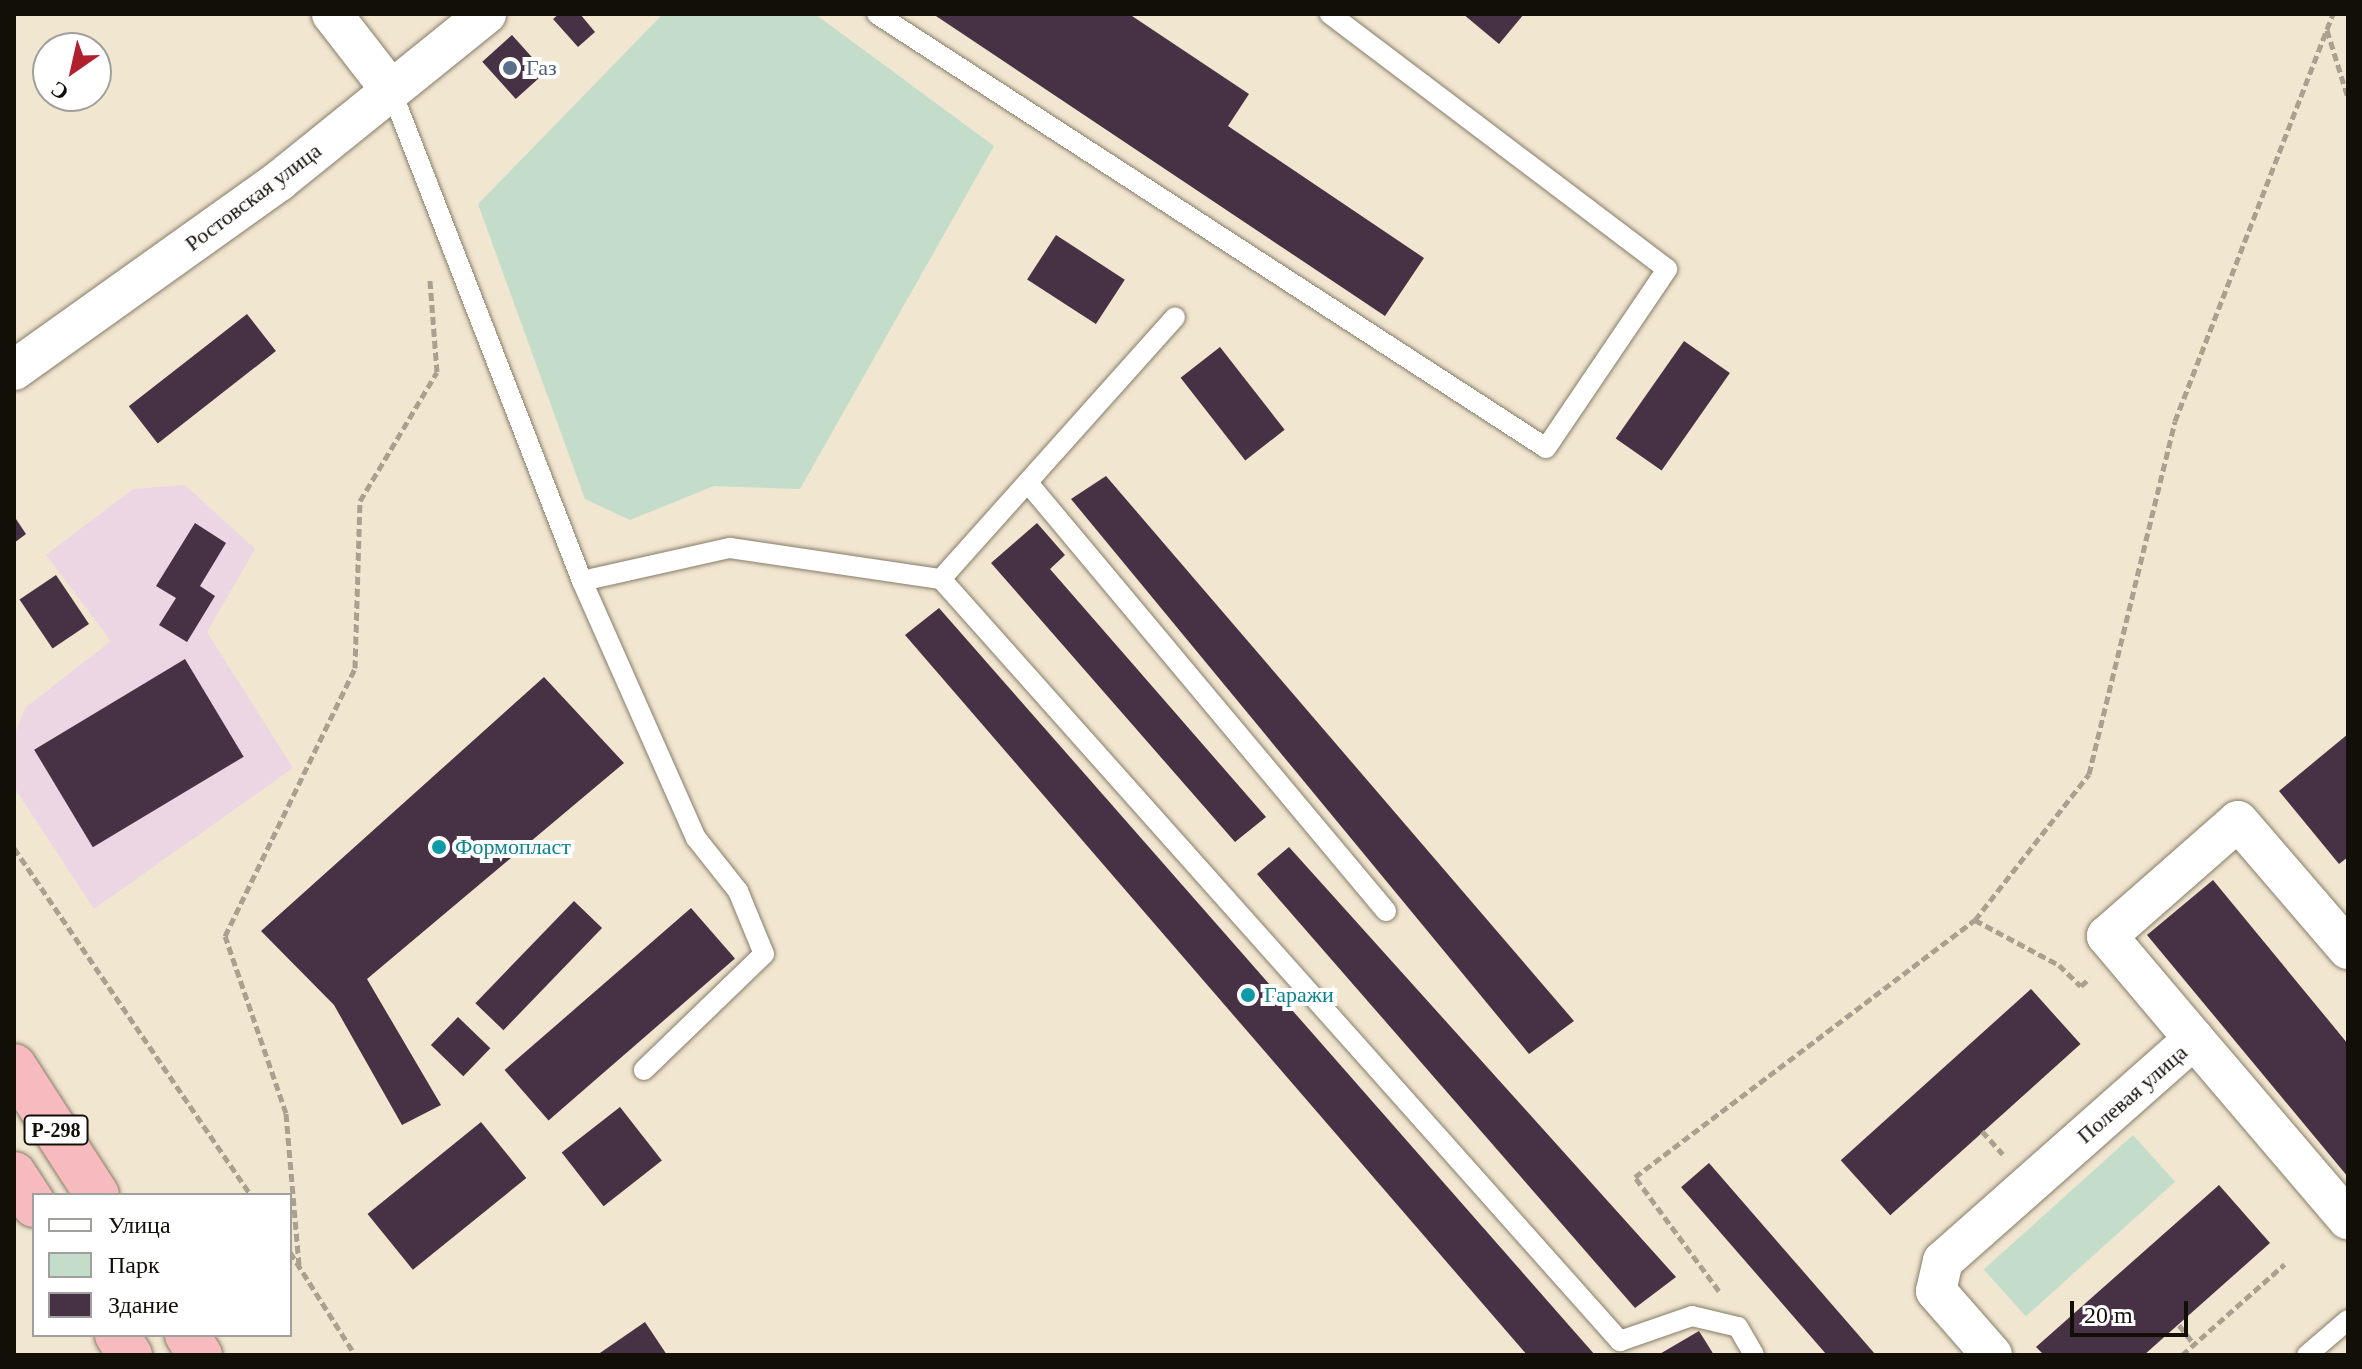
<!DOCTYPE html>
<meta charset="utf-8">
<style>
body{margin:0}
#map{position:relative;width:2362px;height:1369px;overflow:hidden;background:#f1e6d0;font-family:"Times New Roman",serif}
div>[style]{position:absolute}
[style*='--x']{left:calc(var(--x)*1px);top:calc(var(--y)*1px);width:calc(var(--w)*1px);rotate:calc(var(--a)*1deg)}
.commercial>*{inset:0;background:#ecd6e4}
.green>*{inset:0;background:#c3ddca;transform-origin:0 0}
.building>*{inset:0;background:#473144;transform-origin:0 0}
.path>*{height:5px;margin-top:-2.5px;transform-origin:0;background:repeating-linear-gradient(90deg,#a9a08f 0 8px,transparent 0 12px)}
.roads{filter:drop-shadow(0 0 2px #867c68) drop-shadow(0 0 2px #867c68)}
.service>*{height:20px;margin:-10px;padding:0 10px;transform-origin:10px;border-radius:10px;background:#fff}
.minor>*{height:40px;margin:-20px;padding:0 20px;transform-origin:20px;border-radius:20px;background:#fff}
.trunk>*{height:44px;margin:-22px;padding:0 22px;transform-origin:22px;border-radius:22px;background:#f7babe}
.dots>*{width:22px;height:22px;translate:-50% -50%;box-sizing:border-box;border:4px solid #fff;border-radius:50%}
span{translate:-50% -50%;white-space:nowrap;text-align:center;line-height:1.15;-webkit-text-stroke:8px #fff;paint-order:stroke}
.shield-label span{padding:2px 6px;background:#fff;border:2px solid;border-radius:6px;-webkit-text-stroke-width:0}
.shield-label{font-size:20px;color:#120f07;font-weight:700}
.service-label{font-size:22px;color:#4e5e75}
.left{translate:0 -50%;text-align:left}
.street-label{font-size:22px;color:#120f07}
.culture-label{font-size:22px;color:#0d838f}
.frame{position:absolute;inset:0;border:16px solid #120f07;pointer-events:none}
.legend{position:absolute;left:32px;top:1193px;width:260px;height:144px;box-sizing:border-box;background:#fff;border:2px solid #a09f9c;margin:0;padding:10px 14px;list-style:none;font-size:24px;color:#120f07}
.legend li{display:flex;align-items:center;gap:16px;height:40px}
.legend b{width:40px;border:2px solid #a09f9c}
.north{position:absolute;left:32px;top:32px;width:80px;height:80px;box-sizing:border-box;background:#fff;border:2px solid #a09f9c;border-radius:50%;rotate:214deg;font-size:22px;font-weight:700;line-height:32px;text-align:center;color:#120f07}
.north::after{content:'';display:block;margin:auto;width:28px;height:36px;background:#b21f2e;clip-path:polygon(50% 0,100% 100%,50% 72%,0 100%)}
.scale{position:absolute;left:2070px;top:1301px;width:118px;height:36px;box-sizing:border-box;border:4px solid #120f07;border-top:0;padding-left:10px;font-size:24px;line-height:28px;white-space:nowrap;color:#120f07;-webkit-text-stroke:6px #fff;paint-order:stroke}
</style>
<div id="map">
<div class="commercial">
<div style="clip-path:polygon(185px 485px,255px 549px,207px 632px,293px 768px,94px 909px,14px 787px,14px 736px,25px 708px,111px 641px,46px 555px,133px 489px)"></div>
</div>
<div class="green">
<div style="clip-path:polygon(663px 14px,815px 14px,994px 146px,800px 489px,714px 486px,630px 520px,585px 499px,478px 204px)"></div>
<div style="left:2133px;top:1135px;width:63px;height:201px;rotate:48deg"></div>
</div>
<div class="building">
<div style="clip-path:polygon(559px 14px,580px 14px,595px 32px,578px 47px,553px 19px)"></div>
<div style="clip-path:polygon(933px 14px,1129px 14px,1249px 94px,1228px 126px,1424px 258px,1385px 316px)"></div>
<div style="clip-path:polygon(1463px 14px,1524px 14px,1499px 44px)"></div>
<div style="left:512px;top:35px;width:50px;height:40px;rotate:48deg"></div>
<div style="left:1056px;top:235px;width:82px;height:53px;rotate:33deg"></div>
<div style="left:247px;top:314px;width:47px;height:150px;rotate:52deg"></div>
<div style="left:1684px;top:341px;width:56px;height:119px;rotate:35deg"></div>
<div style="left:1220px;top:347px;width:105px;height:50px;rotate:52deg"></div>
<div style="clip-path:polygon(1106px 476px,1574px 1021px,1529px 1054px,1071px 499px)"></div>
<div style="clip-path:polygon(14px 516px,26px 534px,14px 543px)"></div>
<div style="clip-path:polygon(195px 523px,226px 543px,200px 586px,215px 596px,187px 642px,159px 625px,176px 598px,156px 586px)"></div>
<div style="clip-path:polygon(1037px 523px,1065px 555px,1050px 569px,1266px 817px,1235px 842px,991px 563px)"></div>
<div style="left:56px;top:575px;width:59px;height:44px;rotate:56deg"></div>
<div style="clip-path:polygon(939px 608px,1595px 1355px,1527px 1355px,905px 635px)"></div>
<div style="left:185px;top:659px;width:114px;height:176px;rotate:59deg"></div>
<div style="clip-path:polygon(544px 677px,624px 763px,367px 979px,441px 1105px,402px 1125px,334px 1005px,261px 931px)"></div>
<div style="clip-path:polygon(2348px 734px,2348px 857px,2339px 864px,2279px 791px)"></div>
<div style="clip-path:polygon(1289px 847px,1676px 1277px,1635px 1308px,1257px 874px)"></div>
<div style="clip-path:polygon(2213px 880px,2348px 1044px,2348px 1177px,2147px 935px)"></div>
<div style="left:574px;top:901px;width:39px;height:142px;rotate:44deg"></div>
<div style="left:691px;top:908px;width:67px;height:247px;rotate:49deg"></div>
<div style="left:2031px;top:989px;width:74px;height:256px;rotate:48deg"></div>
<div style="left:458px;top:1017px;width:45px;height:39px;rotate:44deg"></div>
<div style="left:620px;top:1107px;width:68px;height:74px;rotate:52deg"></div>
<div style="left:481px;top:1122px;width:72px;height:146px;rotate:51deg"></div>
<div style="left:1709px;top:1163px;width:254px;height:37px;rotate:49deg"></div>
<div style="clip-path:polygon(2219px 1185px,2270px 1243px,2144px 1355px,2044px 1355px,2036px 1347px)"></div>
<div style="clip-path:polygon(645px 1322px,667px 1355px,597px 1355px)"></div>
<div style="clip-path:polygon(1699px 1331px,1714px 1355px,1658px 1355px)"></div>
</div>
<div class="path">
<div style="--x:2327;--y:30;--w:71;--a:72.8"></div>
<div style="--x:14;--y:848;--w:420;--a:55.7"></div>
<div style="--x:1975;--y:920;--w:185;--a:-52"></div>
<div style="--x:2089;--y:774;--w:363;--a:-76.3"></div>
<div style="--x:2175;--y:421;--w:437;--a:-68.8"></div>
<div style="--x:1982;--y:1131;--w:31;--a:48"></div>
<div style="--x:290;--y:1252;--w:122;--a:57.7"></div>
<div style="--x:299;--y:1265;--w:153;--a:-94.9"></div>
<div style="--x:286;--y:1113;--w:187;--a:-109"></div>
<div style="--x:225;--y:936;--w:298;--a:-64.1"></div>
<div style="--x:355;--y:668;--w:167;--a:-88.3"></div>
<div style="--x:360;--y:501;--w:150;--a:-59.2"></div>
<div style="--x:437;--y:372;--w:92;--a:-94.4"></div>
<div style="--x:1719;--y:1291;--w:142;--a:-126.4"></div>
<div style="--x:1635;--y:1177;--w:426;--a:-37.1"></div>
<div style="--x:1975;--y:920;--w:95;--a:28.2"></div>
<div style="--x:2059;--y:965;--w:30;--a:44"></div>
<div style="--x:2081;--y:986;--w:12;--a:-42"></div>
<div style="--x:2179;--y:1325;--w:24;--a:52"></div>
<div style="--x:2182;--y:1355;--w:137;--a:-41.5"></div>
</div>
<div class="roads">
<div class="service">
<div style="--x:877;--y:14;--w:797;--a:32.97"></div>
<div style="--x:1546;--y:448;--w:216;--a:-55.9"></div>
<div style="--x:1667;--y:269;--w:423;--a:-142.9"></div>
<div style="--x:391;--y:90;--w:527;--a:68.74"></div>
<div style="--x:582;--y:581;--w:152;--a:-12.6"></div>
<div style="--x:730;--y:548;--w:213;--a:8.4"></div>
<div style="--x:941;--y:579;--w:1021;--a:48.3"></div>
<div style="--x:1620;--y:1341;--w:76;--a:-19.1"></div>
<div style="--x:1692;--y:1316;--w:47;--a:13.4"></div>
<div style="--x:1738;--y:1327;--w:32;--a:60"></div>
<div style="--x:1028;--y:483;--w:558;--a:50.09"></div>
<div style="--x:941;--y:579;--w:351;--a:-48.2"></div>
<div style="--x:582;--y:581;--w:281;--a:66.1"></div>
<div style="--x:696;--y:838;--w:68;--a:51.6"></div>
<div style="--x:738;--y:891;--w:68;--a:67.6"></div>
<div style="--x:764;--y:954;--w:167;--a:136"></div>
<div style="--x:2307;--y:1355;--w:54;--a:-40.5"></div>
</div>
<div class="minor">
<div style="--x:332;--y:14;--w:96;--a:52.2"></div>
<div style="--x:14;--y:370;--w:325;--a:-35.5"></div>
<div style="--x:279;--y:181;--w:266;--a:-38.9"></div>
<div style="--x:2194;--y:1039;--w:237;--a:49.5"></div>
<div style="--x:1992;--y:1355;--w:85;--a:-131.2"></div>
<div style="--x:1936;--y:1291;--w:31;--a:-77"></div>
<div style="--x:1943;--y:1261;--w:335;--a:-41.5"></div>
<div style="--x:2194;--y:1039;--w:135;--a:-130.2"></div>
<div style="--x:2107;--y:936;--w:174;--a:-41.3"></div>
<div style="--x:2238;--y:821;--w:169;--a:49.3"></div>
</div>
<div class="trunk">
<div style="--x:14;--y:1066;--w:153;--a:57.2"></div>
<div style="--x:14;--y:1174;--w:37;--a:57"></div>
<div style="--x:117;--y:1335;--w:24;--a:57"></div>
<div style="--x:187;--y:1335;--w:24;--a:57"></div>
</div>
</div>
<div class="dots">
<div style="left:510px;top:68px;background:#5c6f8a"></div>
<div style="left:439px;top:847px;background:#0f9aa8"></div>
<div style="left:1248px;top:995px;background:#0f9aa8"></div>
</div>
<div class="shield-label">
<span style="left:56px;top:1130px">Р-298</span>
</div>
<div class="service-label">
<span class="left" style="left:526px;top:68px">Газ</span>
</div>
<div class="street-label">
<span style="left:253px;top:197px;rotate:-37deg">Ростовская улица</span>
<span style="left:2132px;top:1094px;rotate:-41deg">Полевая улица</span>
</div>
<div class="culture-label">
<span class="left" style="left:455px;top:847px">Формопласт</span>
<span class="left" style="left:1264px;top:995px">Гаражи</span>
</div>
<div class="frame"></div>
<ul class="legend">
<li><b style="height:10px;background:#fff"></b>Улица</li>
<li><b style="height:22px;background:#c3ddca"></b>Парк</li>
<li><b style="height:22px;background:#473144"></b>Здание</li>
</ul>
<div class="north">С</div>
<div class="scale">20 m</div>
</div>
